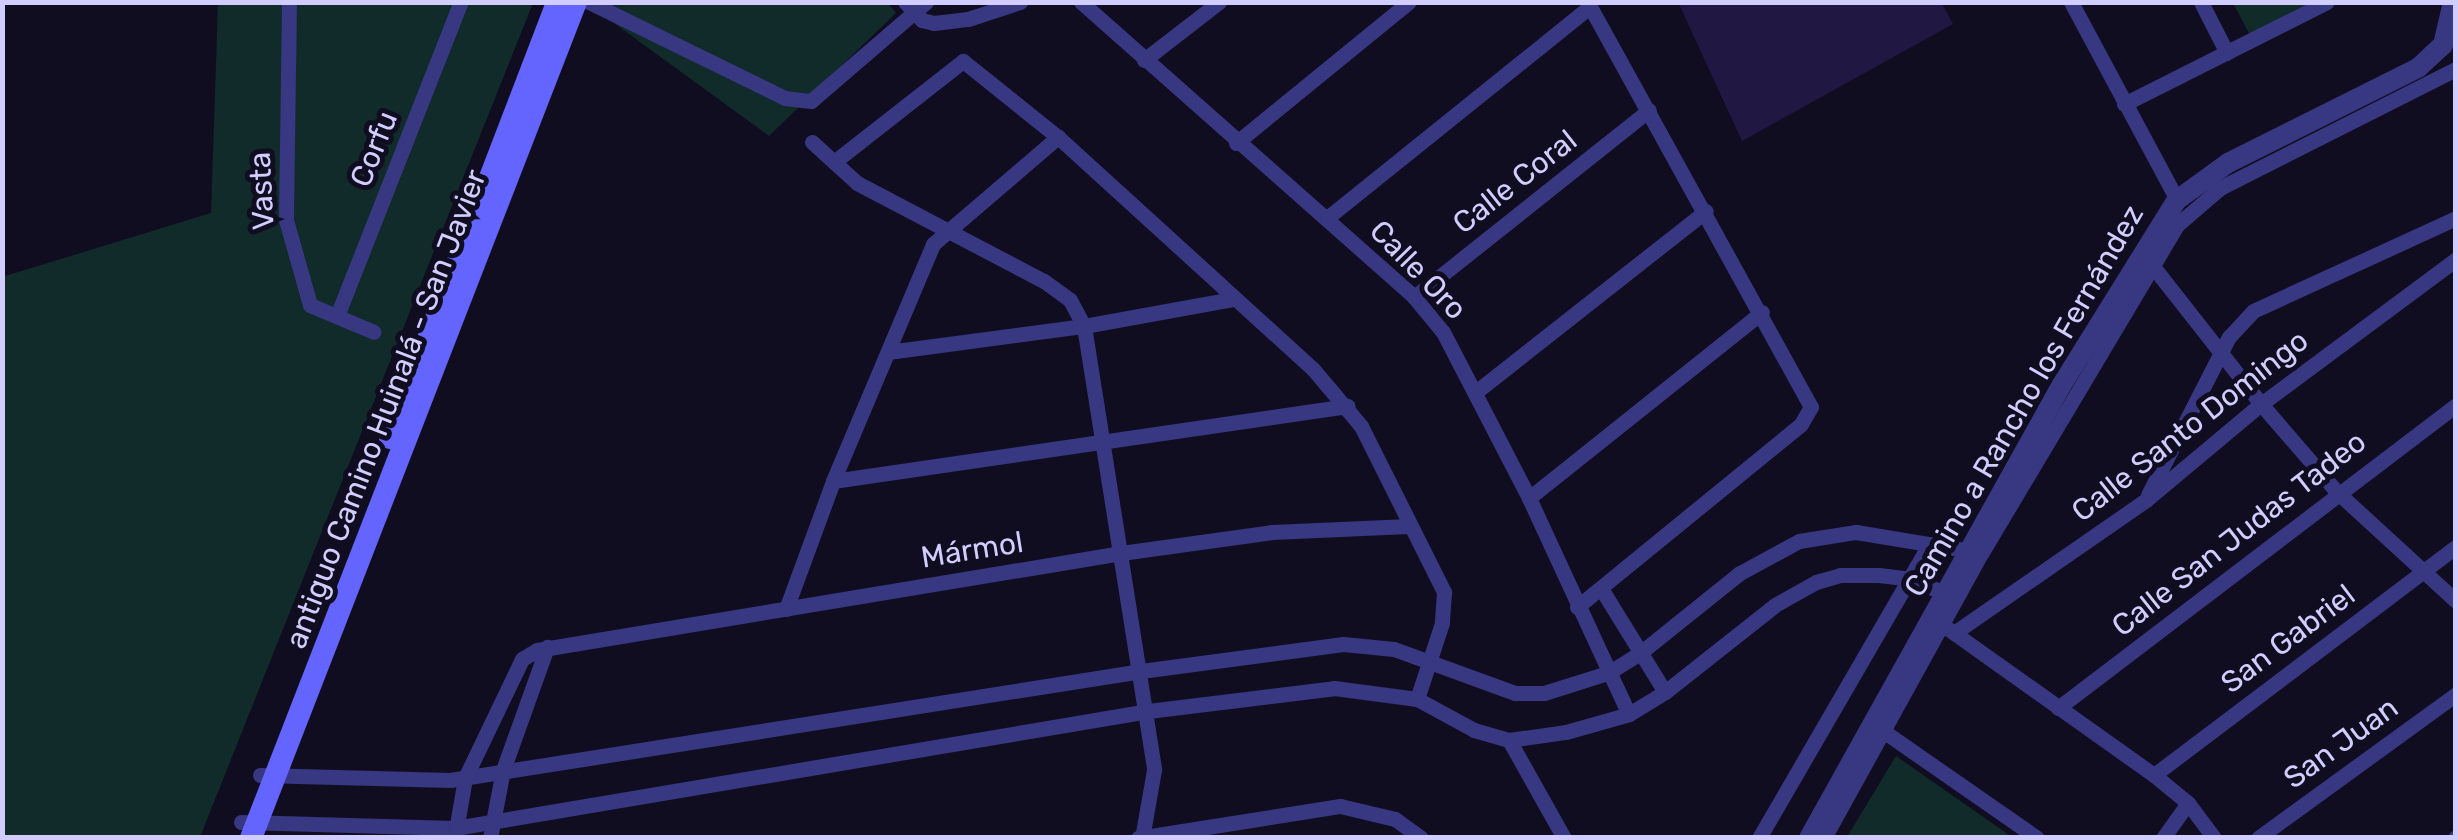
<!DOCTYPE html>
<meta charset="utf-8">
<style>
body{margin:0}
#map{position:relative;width:2458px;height:840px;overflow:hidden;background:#100d21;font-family:Rubik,sans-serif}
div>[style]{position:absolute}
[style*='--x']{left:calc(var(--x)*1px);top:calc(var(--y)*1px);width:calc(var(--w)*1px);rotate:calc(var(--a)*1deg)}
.green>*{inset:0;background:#102b29}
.building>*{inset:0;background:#201842}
.minor>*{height:15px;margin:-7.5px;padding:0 7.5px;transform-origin:7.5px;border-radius:7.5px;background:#383781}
.tertiary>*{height:20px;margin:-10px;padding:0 10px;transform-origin:10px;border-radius:10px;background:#383781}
.secondary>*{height:22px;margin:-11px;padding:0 11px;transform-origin:11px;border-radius:11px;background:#6464ff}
span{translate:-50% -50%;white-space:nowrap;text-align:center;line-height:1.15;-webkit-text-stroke:10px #100d21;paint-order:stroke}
.street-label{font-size:30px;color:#d1cdff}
.frame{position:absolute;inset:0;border:5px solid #d1cdff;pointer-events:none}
</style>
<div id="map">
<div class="green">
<div style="clip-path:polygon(600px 2px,887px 2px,896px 13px,769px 136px,596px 10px)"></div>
<div style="clip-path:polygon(218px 3px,533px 3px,200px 837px,3px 837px,2px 277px,211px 213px)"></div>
<div style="clip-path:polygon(2233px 3px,2317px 3px,2250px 35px)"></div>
<div style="clip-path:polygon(1896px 756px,2012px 837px,1847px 837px)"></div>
</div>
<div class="building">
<div style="clip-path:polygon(1678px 2px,1941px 2px,1953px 24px,1742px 141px)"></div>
</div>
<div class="minor">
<div style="--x:289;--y:2;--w:218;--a:90.8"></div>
<div style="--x:286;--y:220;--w:88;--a:74.2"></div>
<div style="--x:310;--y:305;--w:69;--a:22.9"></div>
<div style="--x:589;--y:2;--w:218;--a:26.1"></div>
<div style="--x:785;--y:98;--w:26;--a:7"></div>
<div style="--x:811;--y:101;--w:152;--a:-40.7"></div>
<div style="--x:905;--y:2;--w:25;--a:47"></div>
<div style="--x:922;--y:20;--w:12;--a:14"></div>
<div style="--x:934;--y:23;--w:34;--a:-7"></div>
<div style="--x:968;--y:19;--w:55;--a:-18.1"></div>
<div style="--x:1081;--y:2;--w:445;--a:41.5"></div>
<div style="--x:1414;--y:297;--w:45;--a:50.4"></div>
<div style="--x:1443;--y:332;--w:187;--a:62.6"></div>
<div style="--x:1529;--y:498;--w:238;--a:65.2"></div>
<div style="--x:2071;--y:2;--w:225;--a:61.8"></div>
<div style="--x:2201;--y:2;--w:57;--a:63"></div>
<div style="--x:1144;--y:60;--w:95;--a:-37.7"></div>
<div style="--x:2124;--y:104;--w:227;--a:-26.7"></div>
<div style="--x:812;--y:142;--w:61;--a:42.3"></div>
<div style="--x:857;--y:183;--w:211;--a:27.7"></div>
<div style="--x:1044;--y:281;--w:32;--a:36"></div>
<div style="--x:1070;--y:300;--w:30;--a:62"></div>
<div style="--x:1084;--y:326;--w:449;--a:81"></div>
<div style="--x:1154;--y:770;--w:69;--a:100"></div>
<div style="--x:1236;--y:143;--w:223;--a:-39.2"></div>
<div style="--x:834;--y:162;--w:164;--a:-38.1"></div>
<div style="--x:963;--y:61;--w:122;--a:38.7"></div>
<div style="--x:1058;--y:137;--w:345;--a:42.3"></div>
<div style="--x:1313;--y:369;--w:75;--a:49.9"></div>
<div style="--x:1361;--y:426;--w:186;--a:63.4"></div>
<div style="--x:1444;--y:592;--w:31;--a:94"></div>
<div style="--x:1442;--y:623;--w:80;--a:108.2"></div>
<div style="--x:1327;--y:218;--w:336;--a:-38.8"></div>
<div style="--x:2151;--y:264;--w:178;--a:51.8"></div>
<div style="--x:2261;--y:404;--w:116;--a:49.2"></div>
<div style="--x:2337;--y:492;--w:161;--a:42.5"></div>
<div style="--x:1414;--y:297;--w:300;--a:-38.5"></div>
<div style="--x:337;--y:316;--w:338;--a:-68.5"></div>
<div style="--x:888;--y:352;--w:198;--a:-7.6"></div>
<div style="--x:1084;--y:326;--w:151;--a:-10.3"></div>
<div style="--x:1477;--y:391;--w:291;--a:-38.2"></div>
<div style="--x:833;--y:481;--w:520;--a:-8.29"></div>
<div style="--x:2148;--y:495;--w:178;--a:-62.9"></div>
<div style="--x:2229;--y:337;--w:35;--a:-47"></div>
<div style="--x:2253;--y:311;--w:223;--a:-24.6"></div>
<div style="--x:1529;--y:498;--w:298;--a:-38.6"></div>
<div style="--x:1602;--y:590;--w:120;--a:58.3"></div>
<div style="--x:1577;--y:607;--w:289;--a:-39.2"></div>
<div style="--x:1801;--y:424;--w:20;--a:-60"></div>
<div style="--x:1811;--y:407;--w:463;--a:-118.9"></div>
<div style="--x:786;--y:609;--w:136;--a:-69.8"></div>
<div style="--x:833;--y:481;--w:257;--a:-67.1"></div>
<div style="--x:933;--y:244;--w:165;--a:-40.6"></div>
<div style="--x:1947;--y:628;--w:254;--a:35.4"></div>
<div style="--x:2154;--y:775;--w:44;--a:39.5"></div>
<div style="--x:2188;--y:803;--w:44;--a:53.4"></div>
<div style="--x:1954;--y:633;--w:234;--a:-34.7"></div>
<div style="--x:2146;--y:500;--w:150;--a:-39.9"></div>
<div style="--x:2261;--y:404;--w:243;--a:-36.6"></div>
<div style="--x:2058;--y:708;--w:500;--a:-37.28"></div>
<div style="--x:1876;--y:726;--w:196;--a:34.8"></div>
<div style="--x:1509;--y:740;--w:112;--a:60.7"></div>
<div style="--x:260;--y:775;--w:190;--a:1.5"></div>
<div style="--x:450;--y:780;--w:700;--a:-8.96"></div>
<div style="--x:1141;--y:671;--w:204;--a:-7.6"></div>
<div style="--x:1343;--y:644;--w:51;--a:5.6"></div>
<div style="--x:1394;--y:649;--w:129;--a:20"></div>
<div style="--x:1515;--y:693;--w:29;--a:0"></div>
<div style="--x:1544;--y:693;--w:67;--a:-17.4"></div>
<div style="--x:1608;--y:673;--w:38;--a:-32"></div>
<div style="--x:1640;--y:653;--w:128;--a:-38.7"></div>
<div style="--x:1740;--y:573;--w:67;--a:-28.5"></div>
<div style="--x:1799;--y:541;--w:58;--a:-9"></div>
<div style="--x:1856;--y:532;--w:117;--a:9.4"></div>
<div style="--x:2154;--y:775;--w:378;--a:-37.1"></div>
<div style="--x:241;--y:822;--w:214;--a:1.6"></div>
<div style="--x:455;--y:828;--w:703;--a:-9.58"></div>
<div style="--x:1148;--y:711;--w:187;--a:-7"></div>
<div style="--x:1334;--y:688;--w:84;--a:7.5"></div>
<div style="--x:1417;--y:699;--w:65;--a:28.5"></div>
<div style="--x:1474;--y:730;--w:36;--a:16"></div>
<div style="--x:1509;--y:740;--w:58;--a:-8"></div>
<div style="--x:1566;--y:732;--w:66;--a:-15.9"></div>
<div style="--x:1629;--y:714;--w:42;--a:-31.4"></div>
<div style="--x:1665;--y:692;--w:140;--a:-38.3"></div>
<div style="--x:1775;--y:605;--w:47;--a:-29.3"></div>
<div style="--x:1816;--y:582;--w:25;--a:-16"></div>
<div style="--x:1840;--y:575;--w:39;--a:0"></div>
<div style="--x:1879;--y:575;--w:32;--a:7"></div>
<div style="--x:1911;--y:579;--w:39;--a:23"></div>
<div style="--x:455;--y:836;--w:59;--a:-80.2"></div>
<div style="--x:465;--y:778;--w:132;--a:-64.4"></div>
<div style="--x:522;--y:659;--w:17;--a:-31"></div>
<div style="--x:537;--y:650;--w:592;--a:-9.43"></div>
<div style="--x:1121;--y:553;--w:152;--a:-7.9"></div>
<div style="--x:1272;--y:532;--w:137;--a:-2.5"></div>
<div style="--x:490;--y:838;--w:69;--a:-79.2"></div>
<div style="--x:503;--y:770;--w:131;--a:-70.3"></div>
<div style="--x:1138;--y:838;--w:205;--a:-9"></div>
<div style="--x:1340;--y:806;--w:57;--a:13.3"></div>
<div style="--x:1395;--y:819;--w:32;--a:36"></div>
<div style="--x:1759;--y:838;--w:339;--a:-59.9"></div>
<div style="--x:1824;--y:838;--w:325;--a:-61.1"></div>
<div style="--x:1981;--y:554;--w:383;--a:-59.2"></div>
<div style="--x:2177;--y:225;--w:57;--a:-40.7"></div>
<div style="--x:2220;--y:188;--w:264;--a:-26.8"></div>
<div style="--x:2163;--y:838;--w:43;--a:-54.5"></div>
<div style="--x:2258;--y:838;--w:245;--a:-36"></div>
<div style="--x:2455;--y:838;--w:1;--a:-45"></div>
</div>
<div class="tertiary">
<div style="--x:1809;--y:838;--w:518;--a:-60.86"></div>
<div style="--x:2061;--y:386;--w:219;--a:-58.1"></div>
<div style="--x:2177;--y:200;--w:63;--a:-36"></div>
<div style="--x:2228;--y:163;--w:212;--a:-26.6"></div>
<div style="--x:2418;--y:68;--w:34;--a:-43"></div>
<div style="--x:2443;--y:45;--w:44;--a:-76.9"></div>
</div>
<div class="secondary">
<div style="--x:390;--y:438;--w:467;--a:-69"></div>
<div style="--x:251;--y:838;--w:897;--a:-68.76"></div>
</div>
<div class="street-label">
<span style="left:374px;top:149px;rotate:-68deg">Corfu</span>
<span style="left:1515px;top:182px;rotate:-38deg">Calle Coral</span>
<span style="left:262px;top:191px;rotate:-93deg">Vasta</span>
<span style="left:1418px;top:270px;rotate:46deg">Calle Oro</span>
<span style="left:2024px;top:401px;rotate:-60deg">Camino a Rancho los Fernández</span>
<span style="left:386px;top:409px;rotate:-69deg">antiguo Camino Huinalá - San Javier</span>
<span style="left:2190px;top:426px;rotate:-38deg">Calle Santo Domingo</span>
<span style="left:2239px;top:534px;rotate:-38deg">Calle San Judas Tadeo</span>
<span style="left:972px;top:550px;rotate:-9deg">Mármol</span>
<span style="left:2288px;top:639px;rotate:-37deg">San Gabriel</span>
<span style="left:2341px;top:743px;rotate:-36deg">San Juan</span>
</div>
<div class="frame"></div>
</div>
